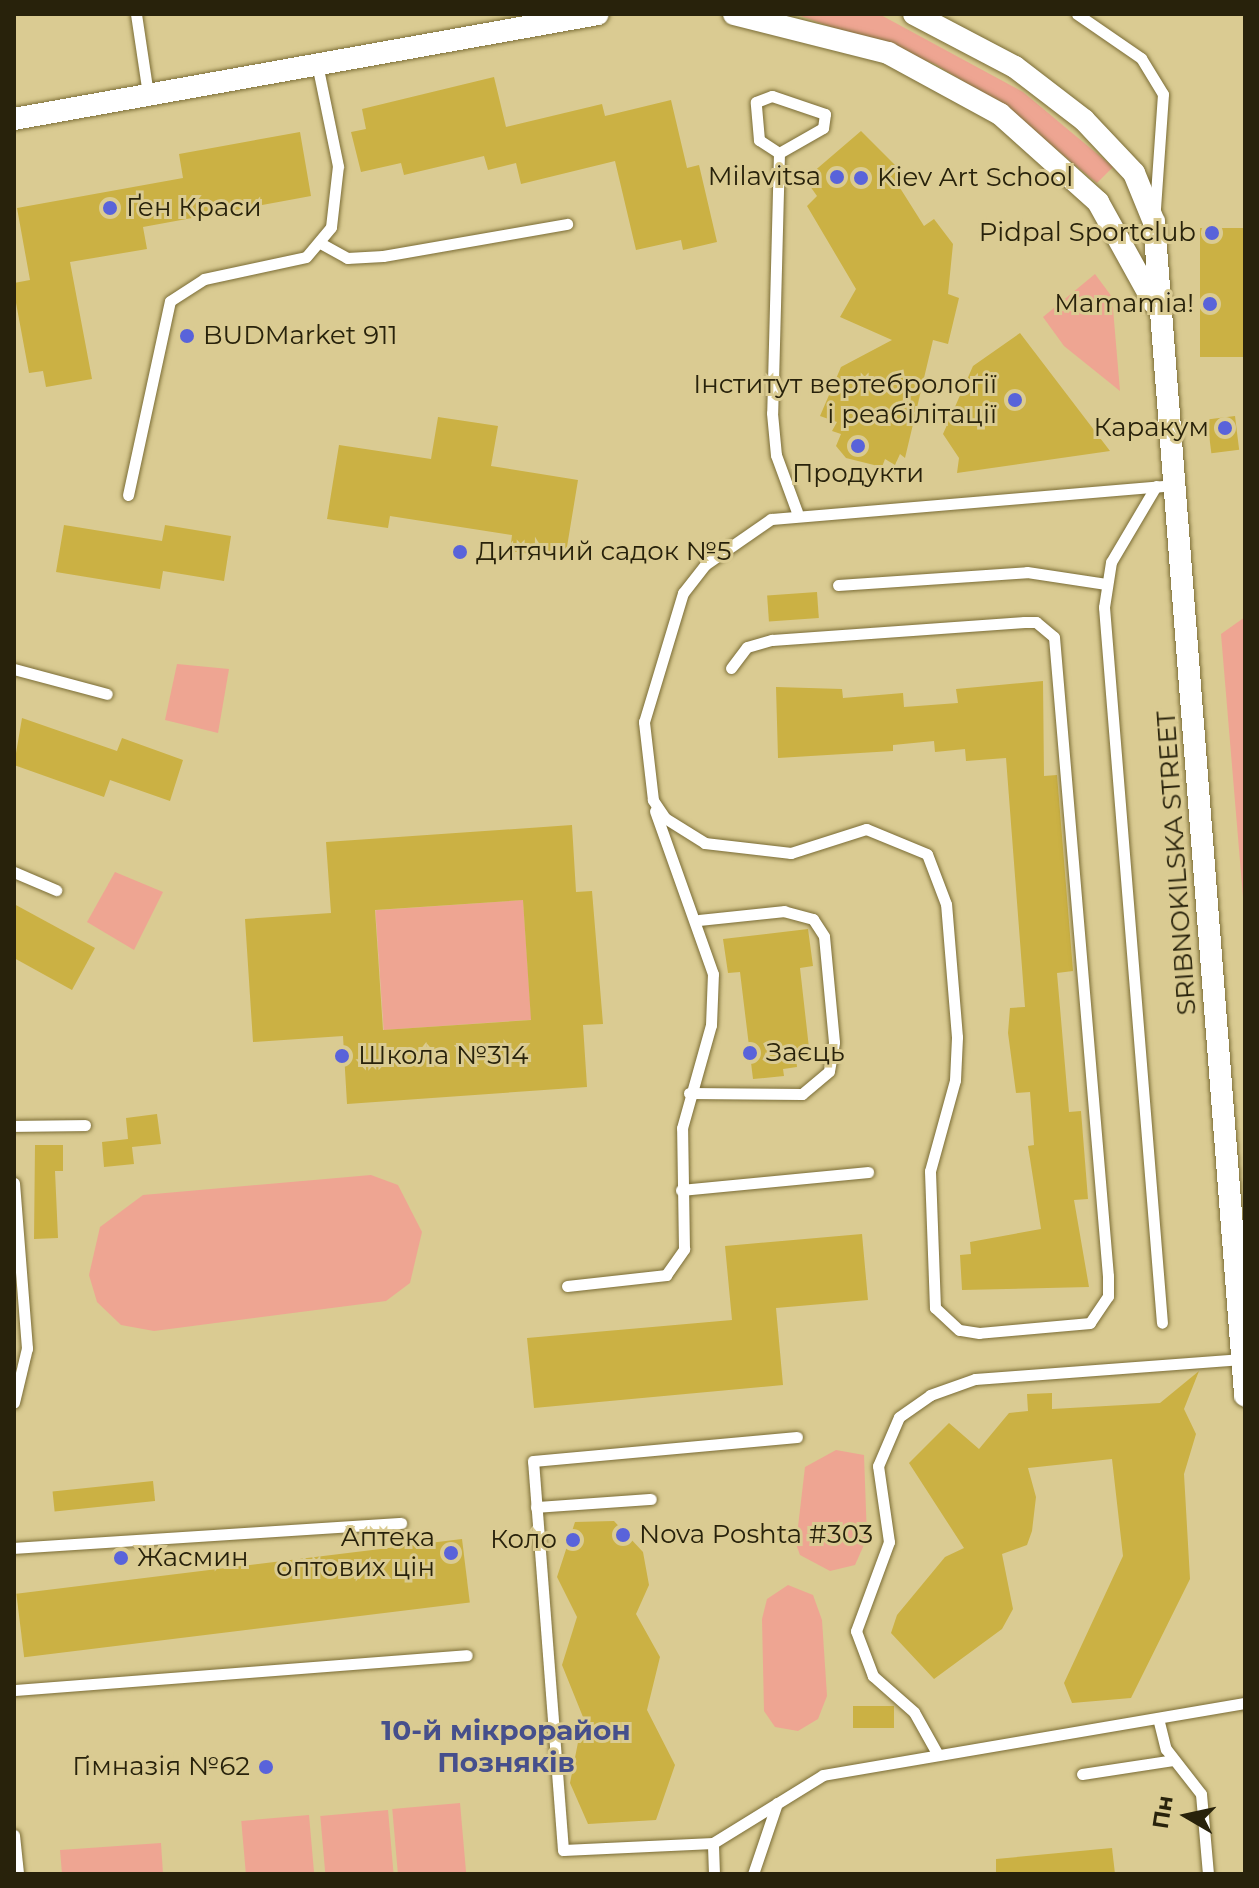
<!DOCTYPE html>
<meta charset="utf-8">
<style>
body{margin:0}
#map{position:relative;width:1259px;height:1888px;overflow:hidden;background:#dacb92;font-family:Montserrat,sans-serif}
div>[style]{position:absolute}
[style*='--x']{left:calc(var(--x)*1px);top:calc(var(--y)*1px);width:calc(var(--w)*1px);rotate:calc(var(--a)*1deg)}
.green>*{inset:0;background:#eea592;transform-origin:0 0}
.building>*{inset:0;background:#cbb144;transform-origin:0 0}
.roads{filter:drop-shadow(0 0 2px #7b6d36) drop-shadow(0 0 2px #7b6d36)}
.lane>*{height:11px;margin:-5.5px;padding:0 5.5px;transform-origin:5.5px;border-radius:5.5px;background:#fff}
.street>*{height:22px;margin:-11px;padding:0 11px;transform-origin:11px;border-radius:11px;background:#fff}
.dots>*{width:22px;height:22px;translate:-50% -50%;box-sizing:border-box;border:4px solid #dacb92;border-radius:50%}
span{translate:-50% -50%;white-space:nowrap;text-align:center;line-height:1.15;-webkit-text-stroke:6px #dacb92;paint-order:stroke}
.poi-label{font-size:26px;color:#28220b}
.right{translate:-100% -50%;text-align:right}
.left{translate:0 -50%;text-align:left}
.street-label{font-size:26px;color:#28220b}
.neighbourhood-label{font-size:28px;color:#464f8c;font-weight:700}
.frame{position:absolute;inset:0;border:16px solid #28220b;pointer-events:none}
.north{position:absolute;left:1147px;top:1776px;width:80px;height:80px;-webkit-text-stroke:6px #dacb92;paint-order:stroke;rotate:279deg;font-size:22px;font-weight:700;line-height:32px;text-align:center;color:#28220b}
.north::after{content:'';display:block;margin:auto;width:28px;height:36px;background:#28220b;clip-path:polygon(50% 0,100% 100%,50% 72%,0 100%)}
</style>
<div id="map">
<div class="green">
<div style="clip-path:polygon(795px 14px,879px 14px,1023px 92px,1113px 167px,1097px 183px,1006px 108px,935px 64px)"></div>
<div style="clip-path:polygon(1095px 274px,1112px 297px,1120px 391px,1064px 346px,1043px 317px)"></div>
<div style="clip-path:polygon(1245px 617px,1245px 921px,1221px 634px)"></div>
<div style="clip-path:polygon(177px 664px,229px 669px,218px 733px,165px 720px)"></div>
<div style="clip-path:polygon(115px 872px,163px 892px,134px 950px,87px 922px)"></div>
<div style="left:523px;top:900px;width:120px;height:148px;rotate:86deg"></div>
<div style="clip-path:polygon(371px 1175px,398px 1185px,422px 1232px,410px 1283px,386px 1301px,154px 1331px,121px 1325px,97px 1302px,89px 1275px,100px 1227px,143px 1195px)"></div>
<div style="clip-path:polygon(836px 1450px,864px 1455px,867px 1538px,855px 1565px,830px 1571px,800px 1555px,796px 1544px,805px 1467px)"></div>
<div style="clip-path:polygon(788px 1585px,813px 1595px,822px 1620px,827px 1696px,818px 1719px,798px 1731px,775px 1727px,764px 1711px,762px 1619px,767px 1599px)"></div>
<div style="left:460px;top:1803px;width:71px;height:68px;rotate:85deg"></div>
<div style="left:388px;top:1810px;width:64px;height:68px;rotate:85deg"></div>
<div style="left:309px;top:1815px;width:59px;height:68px;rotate:85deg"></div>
<div style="clip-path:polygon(161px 1843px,163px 1874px,62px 1874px,60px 1850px)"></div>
</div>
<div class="building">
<div style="clip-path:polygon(494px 77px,506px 127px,602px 104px,605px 116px,671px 100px,687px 168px,699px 165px,717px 242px,683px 250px,681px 240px,636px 250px,615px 161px,521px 184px,516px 163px,488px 170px,484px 156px,404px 175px,401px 163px,361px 172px,351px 132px,366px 129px,362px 109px)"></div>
<div style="clip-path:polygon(861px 131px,904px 174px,895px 180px,924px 226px,934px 219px,953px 244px,948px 294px,959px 298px,948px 344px,933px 340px,905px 458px,900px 454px,895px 465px,885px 459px,882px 467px,846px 458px,836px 446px,841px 434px,832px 431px,837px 422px,820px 416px,841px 367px,892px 340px,840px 317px,856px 289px,807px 206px,817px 196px,805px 179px)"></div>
<div style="clip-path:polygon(300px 132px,311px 196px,143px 227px,147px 249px,70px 262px,92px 379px,46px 387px,43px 371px,29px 373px,14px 292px,14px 283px,30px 280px,17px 208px,183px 178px,179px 154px)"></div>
<div style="left:1200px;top:228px;width:45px;height:129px"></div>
<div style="clip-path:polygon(1020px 333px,1110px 451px,957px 473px,959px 458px,943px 434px,973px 366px)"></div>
<div style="left:1235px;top:416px;width:34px;height:28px;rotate:83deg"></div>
<div style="clip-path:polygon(438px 417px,498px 426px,491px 466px,578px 480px,565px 559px,510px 551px,512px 535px,390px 516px,388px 528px,327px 519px,339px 445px,431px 459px)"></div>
<div style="clip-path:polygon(64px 525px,162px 541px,165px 525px,231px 536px,224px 581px,163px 571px,160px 589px,56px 572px)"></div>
<div style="left:817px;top:592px;width:26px;height:50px;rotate:86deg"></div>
<div style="clip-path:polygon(1043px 681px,1044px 776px,1057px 775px,1073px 971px,1057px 973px,1069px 1112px,1081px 1111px,1088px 1199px,1074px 1200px,1089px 1287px,962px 1290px,960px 1255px,971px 1254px,970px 1242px,1041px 1229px,1028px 1146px,1034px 1145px,1030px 1092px,1016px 1093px,1008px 1033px,1010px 1008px,1025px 1007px,1006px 758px,966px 761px,965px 749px,935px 752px,934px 741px,893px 745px,893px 751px,778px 758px,776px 687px,842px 689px,843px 698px,903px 693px,904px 707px,958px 703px,956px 689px)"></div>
<div style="clip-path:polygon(22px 718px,117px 751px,122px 738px,183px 760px,170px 801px,110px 780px,104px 797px,14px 765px)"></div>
<div style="clip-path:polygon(evenodd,572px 825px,576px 892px,592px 891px,603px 1024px,583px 1025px,587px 1087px,347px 1104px,343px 1036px,253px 1042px,245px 919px,331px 913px,326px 842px,572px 825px,523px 900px,531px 1020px,383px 1030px,375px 910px,523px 900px)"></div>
<div style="clip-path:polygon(14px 904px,95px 948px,72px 990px,14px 958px)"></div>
<div style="clip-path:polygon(808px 929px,813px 966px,800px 968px,810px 1057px,796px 1058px,797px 1067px,783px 1069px,784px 1076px,753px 1079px,740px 972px,728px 973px,723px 939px)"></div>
<div style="clip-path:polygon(157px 1114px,161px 1144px,132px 1147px,134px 1164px,104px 1167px,102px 1142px,128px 1139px,126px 1118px)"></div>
<div style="clip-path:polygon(35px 1145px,63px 1145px,63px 1171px,55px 1171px,58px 1238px,34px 1239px)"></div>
<div style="clip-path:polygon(862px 1234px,868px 1300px,776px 1308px,783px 1385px,534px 1408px,527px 1338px,732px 1320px,725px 1246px)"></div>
<div style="clip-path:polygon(1199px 1371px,1184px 1409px,1196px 1434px,1184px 1474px,1190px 1579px,1131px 1698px,1072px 1703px,1064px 1683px,1123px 1556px,1112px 1459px,1028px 1468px,1036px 1497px,1032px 1531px,1027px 1545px,1002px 1554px,1013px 1609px,1002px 1629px,934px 1679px,891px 1633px,897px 1615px,945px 1557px,964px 1548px,909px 1463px,949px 1423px,979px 1449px,1009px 1413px,1028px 1411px,1027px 1394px,1052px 1393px,1052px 1409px,1160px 1403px)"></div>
<div style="left:153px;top:1481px;width:20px;height:101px;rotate:84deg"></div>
<div style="clip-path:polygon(614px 1521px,643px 1552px,649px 1585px,636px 1614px,660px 1657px,647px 1710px,675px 1765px,656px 1820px,588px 1824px,570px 1783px,583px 1717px,562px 1665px,577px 1617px,557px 1577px,575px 1522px)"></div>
<div style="left:462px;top:1539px;width:64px;height:449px;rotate:83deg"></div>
<div style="left:853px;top:1706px;width:41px;height:22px"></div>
<div style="clip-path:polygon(1112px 1848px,1115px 1874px,996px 1874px,996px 1859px)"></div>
</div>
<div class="roads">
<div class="lane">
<div style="--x:136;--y:14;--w:81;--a:81.5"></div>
<div style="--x:1077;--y:14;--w:78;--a:34.5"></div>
<div style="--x:1141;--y:58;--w:42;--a:58.6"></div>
<div style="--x:1163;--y:94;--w:115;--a:94"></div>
<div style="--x:779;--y:153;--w:24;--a:-147"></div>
<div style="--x:759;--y:140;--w:38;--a:-95"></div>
<div style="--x:756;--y:102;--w:17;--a:-21"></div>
<div style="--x:772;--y:96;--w:56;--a:18.8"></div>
<div style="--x:825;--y:114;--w:14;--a:98"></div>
<div style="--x:823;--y:128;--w:51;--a:150.4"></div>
<div style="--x:779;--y:153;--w:260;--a:91.5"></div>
<div style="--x:772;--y:413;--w:42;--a:84.6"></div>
<div style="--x:776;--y:455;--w:61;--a:69.8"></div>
<div style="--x:322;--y:244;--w:29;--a:29"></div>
<div style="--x:347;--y:258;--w:36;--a:-3"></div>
<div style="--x:383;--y:256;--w:187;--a:-9.9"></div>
<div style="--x:1156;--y:486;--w:88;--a:120.6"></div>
<div style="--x:1111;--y:562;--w:46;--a:98.8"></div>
<div style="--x:1104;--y:607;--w:718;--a:85.37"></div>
<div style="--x:128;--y:495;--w:198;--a:-77.8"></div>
<div style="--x:170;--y:301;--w:40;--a:-32.9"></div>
<div style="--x:204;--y:279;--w:104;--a:-12.2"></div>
<div style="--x:306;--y:257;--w:39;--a:-50"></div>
<div style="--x:331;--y:227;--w:61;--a:-83.5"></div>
<div style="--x:338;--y:166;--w:104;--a:-101.6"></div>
<div style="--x:838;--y:585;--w:189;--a:-3.9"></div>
<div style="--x:1027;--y:572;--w:80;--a:8.6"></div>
<div style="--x:731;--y:668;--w:26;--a:-53"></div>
<div style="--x:747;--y:647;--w:26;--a:-16"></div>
<div style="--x:772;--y:640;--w:253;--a:-4.1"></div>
<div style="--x:1024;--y:622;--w:12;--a:0"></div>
<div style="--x:1036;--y:622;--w:23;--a:40"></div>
<div style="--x:1054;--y:637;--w:641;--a:85.17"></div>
<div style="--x:1108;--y:1276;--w:20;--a:90"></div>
<div style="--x:1108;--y:1296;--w:32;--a:124"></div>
<div style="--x:1090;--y:1323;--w:111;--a:174.9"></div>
<div style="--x:979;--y:1333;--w:20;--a:-171"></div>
<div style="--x:959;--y:1330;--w:33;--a:-137"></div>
<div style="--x:935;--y:1308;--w:137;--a:-92.1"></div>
<div style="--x:930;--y:1171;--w:94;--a:-74.6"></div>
<div style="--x:955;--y:1080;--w:43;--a:-87.3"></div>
<div style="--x:957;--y:1037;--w:133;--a:-94.7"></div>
<div style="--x:946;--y:904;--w:53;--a:-110.8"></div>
<div style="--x:927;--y:854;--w:66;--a:-157.7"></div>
<div style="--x:866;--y:829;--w:79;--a:162.3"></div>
<div style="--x:791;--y:853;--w:87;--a:-173.4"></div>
<div style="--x:705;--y:843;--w:47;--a:-148"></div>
<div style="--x:665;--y:818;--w:22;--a:-124"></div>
<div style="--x:653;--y:800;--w:79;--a:-96.6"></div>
<div style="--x:644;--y:722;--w:135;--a:-73.2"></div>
<div style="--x:683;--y:593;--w:37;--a:-52"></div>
<div style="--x:706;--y:564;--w:79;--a:-34.7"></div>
<div style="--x:771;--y:519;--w:406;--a:-4.8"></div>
<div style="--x:14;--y:669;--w:96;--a:15"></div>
<div style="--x:14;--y:872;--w:46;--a:23.2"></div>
<div style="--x:689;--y:1093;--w:113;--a:0.5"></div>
<div style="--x:802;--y:1094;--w:35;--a:-40"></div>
<div style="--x:829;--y:1071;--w:29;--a:-80"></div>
<div style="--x:834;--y:1042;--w:106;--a:-95.4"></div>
<div style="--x:824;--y:936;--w:20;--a:-123"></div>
<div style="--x:813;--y:919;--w:30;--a:-165"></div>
<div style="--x:784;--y:911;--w:85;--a:174"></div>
<div style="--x:14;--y:1126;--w:71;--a:-0.8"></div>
<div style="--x:14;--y:1183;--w:166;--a:85.5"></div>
<div style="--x:27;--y:1348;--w:56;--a:103.5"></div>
<div style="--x:681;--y:1190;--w:188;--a:-5.5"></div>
<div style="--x:567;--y:1286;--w:100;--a:-6.3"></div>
<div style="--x:666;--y:1275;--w:32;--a:-55"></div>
<div style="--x:684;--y:1249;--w:121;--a:-90.9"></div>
<div style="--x:682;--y:1128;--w:107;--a:-74.3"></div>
<div style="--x:711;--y:1025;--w:51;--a:-87.8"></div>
<div style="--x:713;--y:974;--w:173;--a:-109.6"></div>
<div style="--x:536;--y:1507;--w:115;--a:-4"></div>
<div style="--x:14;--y:1548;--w:388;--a:-3.7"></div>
<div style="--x:14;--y:1690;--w:454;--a:-4.4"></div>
<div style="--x:1158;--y:1718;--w:32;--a:76"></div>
<div style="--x:1166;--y:1749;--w:57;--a:52.1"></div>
<div style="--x:1201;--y:1794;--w:80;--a:85"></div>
<div style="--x:938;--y:1755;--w:49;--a:-119.2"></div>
<div style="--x:914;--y:1712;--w:55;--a:-138.7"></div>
<div style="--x:873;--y:1676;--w:48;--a:-110.7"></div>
<div style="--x:856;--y:1631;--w:95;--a:-69.7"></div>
<div style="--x:889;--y:1542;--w:77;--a:-98.2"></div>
<div style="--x:878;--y:1466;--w:53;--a:-66.8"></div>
<div style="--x:899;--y:1417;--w:38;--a:-35"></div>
<div style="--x:930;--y:1395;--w:48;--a:-19.6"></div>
<div style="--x:975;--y:1379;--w:268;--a:-4.3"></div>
<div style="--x:1082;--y:1774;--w:92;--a:-8.7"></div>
<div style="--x:14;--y:1835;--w:39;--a:84"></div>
<div style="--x:713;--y:1843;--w:150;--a:177.3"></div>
<div style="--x:563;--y:1850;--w:390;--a:-94.4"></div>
<div style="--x:533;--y:1461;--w:265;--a:-5.2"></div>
<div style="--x:714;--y:1874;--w:31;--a:-92"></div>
<div style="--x:713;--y:1843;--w:129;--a:-31.7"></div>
<div style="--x:823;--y:1775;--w:428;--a:-9.7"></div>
<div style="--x:753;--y:1874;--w:75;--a:-71.3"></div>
</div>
<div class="street">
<div style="--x:734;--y:14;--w:159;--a:14.2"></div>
<div style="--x:888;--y:53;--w:128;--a:28.6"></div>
<div style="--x:1000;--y:114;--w:132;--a:41.9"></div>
<div style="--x:1098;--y:202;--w:115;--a:61"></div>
<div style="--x:914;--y:14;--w:114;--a:27.7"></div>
<div style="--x:1015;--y:67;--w:87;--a:37.5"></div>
<div style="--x:1084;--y:120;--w:73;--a:46.7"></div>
<div style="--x:1134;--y:173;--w:53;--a:67.8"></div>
<div style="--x:1154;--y:222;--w:1177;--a:85.56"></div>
<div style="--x:14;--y:119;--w:593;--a:-10.19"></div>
</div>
</div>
<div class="dots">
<div style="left:837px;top:177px;background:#5963da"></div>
<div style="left:861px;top:178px;background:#5963da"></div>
<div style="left:110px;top:208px;background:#5963da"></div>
<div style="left:1212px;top:233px;background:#5963da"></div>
<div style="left:1210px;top:304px;background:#5963da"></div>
<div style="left:187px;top:336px;background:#5963da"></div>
<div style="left:1015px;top:400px;background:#5963da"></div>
<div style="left:1225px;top:428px;background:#5963da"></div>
<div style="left:858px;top:446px;background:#5963da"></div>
<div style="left:460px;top:552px;background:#5963da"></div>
<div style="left:750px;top:1053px;background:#5963da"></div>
<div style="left:342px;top:1056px;background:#5963da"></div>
<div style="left:623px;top:1535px;background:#5963da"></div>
<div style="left:573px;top:1540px;background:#5963da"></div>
<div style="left:451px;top:1553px;background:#5963da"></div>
<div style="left:121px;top:1558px;background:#5963da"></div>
<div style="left:266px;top:1767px;background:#5963da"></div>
</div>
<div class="poi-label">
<span class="right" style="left:821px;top:177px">Milavitsa</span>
<span class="left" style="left:877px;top:178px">Kiev Art School</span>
<span class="left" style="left:126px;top:208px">Ґен Краси</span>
<span class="right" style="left:1196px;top:233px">Pidpal Sportclub</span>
<span class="right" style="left:1194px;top:304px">Mamamia!</span>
<span class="left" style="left:203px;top:336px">BUDMarket 911</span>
<span class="right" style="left:997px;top:400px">Інститут вертебрології<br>і реабілітації</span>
<span class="right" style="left:1209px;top:428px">Каракум</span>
<span style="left:858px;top:474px">Продукти</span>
<span class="left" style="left:476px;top:552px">Дитячий садок №5</span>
<span class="left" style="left:766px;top:1053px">Заєць</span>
<span class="left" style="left:358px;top:1056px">Школа №314</span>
<span class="left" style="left:639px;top:1535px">Nova Poshta #303</span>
<span class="right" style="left:435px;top:1553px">Аптека<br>оптових цін</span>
<span class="right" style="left:557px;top:1540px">Коло</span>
<span class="left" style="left:137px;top:1558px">Жасмин</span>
<span class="right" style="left:250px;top:1767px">Гімназія №62</span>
</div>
<div class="street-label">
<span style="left:1177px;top:863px;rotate:-94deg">SRIBNOKILSKA STREET</span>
</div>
<div class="neighbourhood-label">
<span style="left:506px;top:1746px">10-й мікрорайон<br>Позняків</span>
</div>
<div class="frame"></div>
<div class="north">Пн</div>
</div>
